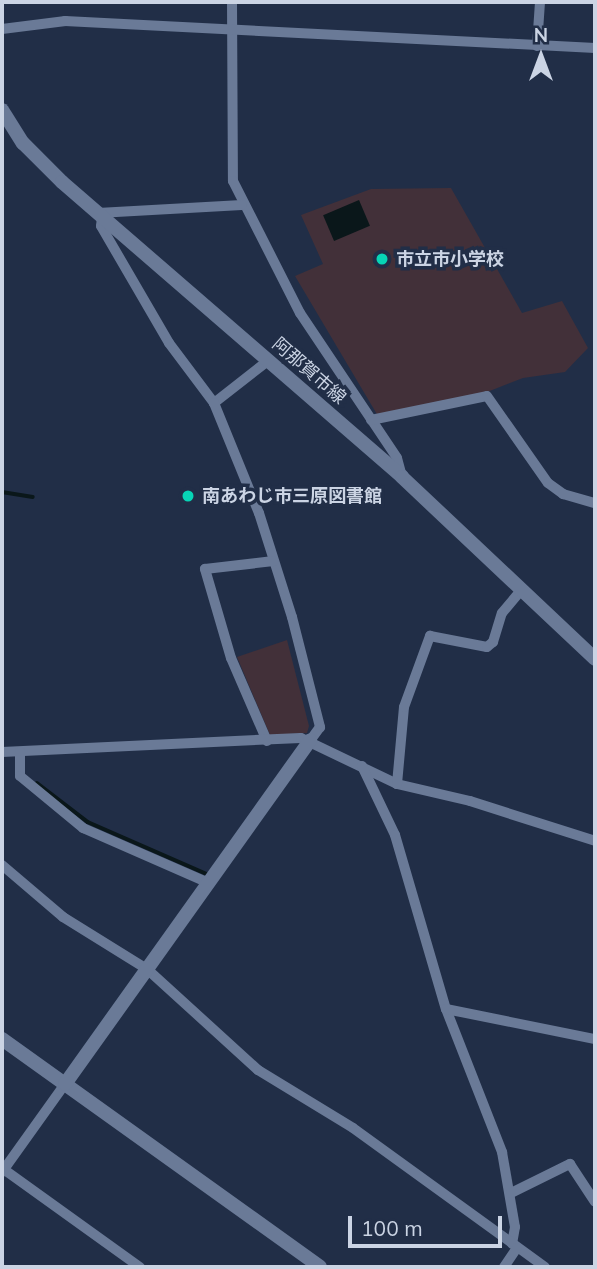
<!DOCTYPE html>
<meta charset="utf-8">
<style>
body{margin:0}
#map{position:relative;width:597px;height:1269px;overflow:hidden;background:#212e47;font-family:Mulish,"Noto Sans JP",sans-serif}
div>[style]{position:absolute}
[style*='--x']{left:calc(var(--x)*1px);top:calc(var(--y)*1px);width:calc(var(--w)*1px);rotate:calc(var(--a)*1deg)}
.education>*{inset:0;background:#423039}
.water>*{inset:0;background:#0a171a;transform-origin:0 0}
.stream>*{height:3.5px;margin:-1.75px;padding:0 1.75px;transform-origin:1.75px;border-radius:1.75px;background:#0a171a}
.street>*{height:10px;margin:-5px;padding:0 5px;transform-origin:5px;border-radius:5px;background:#6a7a97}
.secondary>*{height:14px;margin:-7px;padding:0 7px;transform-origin:7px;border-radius:7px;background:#6a7a97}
.dots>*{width:19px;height:19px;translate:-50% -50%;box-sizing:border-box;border:4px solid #212e47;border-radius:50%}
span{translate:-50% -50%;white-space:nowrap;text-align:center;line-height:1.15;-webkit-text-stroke:7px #212e47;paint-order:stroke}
.poi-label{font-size:18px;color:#cbd4e4;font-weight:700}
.left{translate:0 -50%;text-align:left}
.street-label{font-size:18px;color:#cbd4e4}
.frame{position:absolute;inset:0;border:4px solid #cbd4e4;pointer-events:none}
.north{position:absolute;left:506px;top:21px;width:70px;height:70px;-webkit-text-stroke:5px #212e47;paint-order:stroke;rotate:0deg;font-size:19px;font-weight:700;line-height:28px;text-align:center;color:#cbd4e4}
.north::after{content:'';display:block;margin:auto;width:24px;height:32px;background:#cbd4e4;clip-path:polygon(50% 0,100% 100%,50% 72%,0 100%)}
.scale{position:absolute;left:348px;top:1216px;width:154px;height:32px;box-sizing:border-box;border:4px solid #cbd4e4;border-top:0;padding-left:9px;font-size:21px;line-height:24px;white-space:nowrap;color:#cbd4e4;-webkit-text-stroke:5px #212e47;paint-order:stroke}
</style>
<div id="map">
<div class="education">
<div style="clip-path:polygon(451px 188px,522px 313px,562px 301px,588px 348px,565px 372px,523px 378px,482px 394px,378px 416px,295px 276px,323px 264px,301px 215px,371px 189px)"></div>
<div style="clip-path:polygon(287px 640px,309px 726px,307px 733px,270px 735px,237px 657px)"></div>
</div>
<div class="water">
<div style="left:359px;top:200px;width:28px;height:39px;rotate:67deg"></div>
</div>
<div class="stream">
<div style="--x:2;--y:492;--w:31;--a:9"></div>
<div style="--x:37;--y:783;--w:64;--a:37.4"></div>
<div style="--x:88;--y:822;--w:130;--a:23.6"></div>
</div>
<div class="street">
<div style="--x:232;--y:2;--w:179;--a:89.7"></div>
<div style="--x:233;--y:181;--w:148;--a:63.1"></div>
<div style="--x:300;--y:313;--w:174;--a:56.2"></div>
<div style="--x:397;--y:458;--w:20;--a:75"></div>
<div style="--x:2;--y:29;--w:64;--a:-7.2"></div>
<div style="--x:65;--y:21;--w:531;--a:2.92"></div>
<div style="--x:537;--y:46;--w:44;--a:-86.1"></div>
<div style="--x:98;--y:213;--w:144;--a:-3.2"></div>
<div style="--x:102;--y:217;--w:9;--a:96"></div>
<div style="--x:101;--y:226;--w:135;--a:59.8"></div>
<div style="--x:169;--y:343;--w:75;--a:53.1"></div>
<div style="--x:269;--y:360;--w:70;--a:142"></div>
<div style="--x:214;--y:403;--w:119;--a:67.8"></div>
<div style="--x:259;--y:513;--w:109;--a:72.4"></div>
<div style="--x:292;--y:617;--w:114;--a:75.7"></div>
<div style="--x:320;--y:727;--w:17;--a:126"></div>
<div style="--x:371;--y:420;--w:118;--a:-11.7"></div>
<div style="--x:487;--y:396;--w:106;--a:55"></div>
<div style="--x:548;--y:483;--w:19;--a:36"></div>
<div style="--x:563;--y:494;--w:33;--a:16"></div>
<div style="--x:267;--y:741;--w:90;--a:-113.4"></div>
<div style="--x:231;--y:658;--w:93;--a:-106.3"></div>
<div style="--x:205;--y:569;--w:69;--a:-6.6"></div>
<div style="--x:2;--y:752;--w:299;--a:-2.7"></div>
<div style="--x:301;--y:738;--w:106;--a:25.6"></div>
<div style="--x:397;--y:784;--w:75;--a:13.1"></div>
<div style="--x:470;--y:801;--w:131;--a:17.7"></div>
<div style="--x:20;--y:752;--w:24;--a:90"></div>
<div style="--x:20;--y:776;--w:82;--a:39.5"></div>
<div style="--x:83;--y:828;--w:137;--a:23.6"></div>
<div style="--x:362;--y:766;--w:76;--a:64.4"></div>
<div style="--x:395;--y:835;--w:181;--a:73.7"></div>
<div style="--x:446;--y:1009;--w:154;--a:68.6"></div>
<div style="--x:502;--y:1152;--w:76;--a:80.2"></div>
<div style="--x:515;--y:1227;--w:17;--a:100"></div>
<div style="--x:397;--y:784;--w:77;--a:-84.8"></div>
<div style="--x:404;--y:707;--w:76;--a:-69.9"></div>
<div style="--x:430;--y:636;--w:58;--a:10.9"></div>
<div style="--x:487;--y:647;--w:8;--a:-40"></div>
<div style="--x:493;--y:642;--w:30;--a:-73"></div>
<div style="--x:502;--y:613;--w:30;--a:-50"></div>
<div style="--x:2;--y:865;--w:80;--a:40.4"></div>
<div style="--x:63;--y:917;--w:99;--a:31.8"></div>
<div style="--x:147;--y:969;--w:150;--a:42.3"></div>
<div style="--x:258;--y:1070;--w:111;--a:31.4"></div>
<div style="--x:353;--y:1128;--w:237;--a:35.9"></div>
<div style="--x:446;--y:1009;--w:152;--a:11.4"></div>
<div style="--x:2;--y:1168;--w:170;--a:35.7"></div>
<div style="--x:2;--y:1172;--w:108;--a:-54.4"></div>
<div style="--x:511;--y:1193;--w:66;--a:-26.2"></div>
<div style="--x:570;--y:1164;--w:45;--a:56.7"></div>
<div style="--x:504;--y:1267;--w:23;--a:-56"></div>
</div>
<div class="secondary">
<div style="--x:2;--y:110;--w:39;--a:58"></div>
<div style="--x:23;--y:143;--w:55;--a:45"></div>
<div style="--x:62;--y:182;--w:450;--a:40.9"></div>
<div style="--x:402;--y:477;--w:265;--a:43.3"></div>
<div style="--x:2;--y:1039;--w:391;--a:35.6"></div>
<div style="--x:65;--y:1084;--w:422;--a:-54.5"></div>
</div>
<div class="dots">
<div style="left:382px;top:259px;background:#07d5b6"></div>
<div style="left:188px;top:496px;background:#07d5b6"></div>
</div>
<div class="poi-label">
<span class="left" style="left:396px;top:259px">市立市小学校</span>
<span class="left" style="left:202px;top:496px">南あわじ市三原図書館</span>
</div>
<div class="street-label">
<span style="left:309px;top:371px;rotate:41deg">阿那賀市線</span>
</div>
<div class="frame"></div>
<div class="north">N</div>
<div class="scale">100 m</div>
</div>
